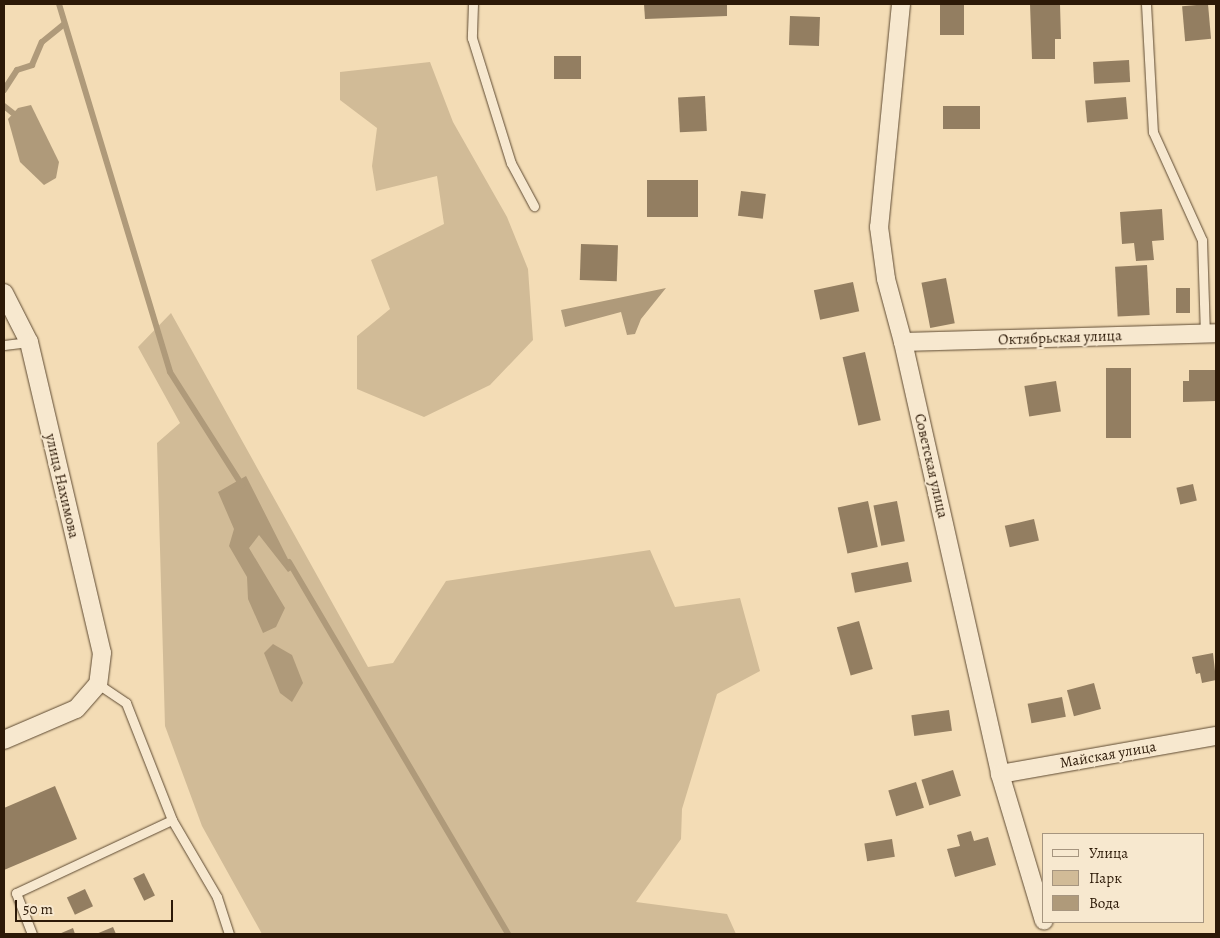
<!DOCTYPE html>
<meta charset="utf-8">
<style>
body{margin:0}
#map{position:relative;width:1220px;height:938px;overflow:hidden;background:#f3dcb5;font-family:Alegreya,serif}
div>[style]{position:absolute}
[style*='--x']{left:calc(var(--x)*1px);top:calc(var(--y)*1px);width:calc(var(--w)*1px);rotate:calc(var(--a)*1deg)}
.green>*{inset:0;background:#d1bb97}
.water>*{inset:0;background:#af9a7a}
.stream>*{height:6px;margin:-3px;padding:0 3px;transform-origin:3px;border-radius:3px;background:#af9a7a}
.building>*{inset:0;background:#937e61;transform-origin:0 0}
.roads{filter:drop-shadow(0 0 1px #5e4a32) drop-shadow(0 0 1px #5e4a32)}
.lane>*{height:9px;margin:-4.5px;padding:0 4.5px;transform-origin:4.5px;border-radius:4.5px;background:#f7e8cf}
.street>*{height:18px;margin:-9px;padding:0 9px;transform-origin:9px;border-radius:9px;background:#f7e8cf}
span{translate:-50% -50%;white-space:nowrap;text-align:center;line-height:1.15;-webkit-text-stroke:4px #f7e8cf;paint-order:stroke}
.street-label{font-size:15px;color:#2c1907}
.frame{position:absolute;inset:0;border:5px solid #2c1907;pointer-events:none}
.legend{position:absolute;left:1042px;top:833px;width:162px;height:90px;box-sizing:border-box;background:#f7e8cf;border:1px solid #a6957f;margin:0;padding:6px 9px;list-style:none;font-size:15px;color:#2c1907}
.legend li{display:flex;align-items:center;gap:10px;height:25px}
.legend b{width:25px;border:1px solid #a6957f}
.scale{position:absolute;left:15px;top:900px;width:158px;height:22px;box-sizing:border-box;border:2px solid #2c1907;border-top:0;padding-left:6px;font-size:15px;line-height:18px;white-space:nowrap;color:#2c1907;-webkit-text-stroke:4px #f7e8cf;paint-order:stroke}
</style>
<div id="map">
<div class="green">
<div style="clip-path:polygon(430px 62px,453px 122px,507px 217px,528px 269px,533px 340px,490px 385px,424px 417px,357px 389px,357px 336px,390px 309px,371px 260px,444px 224px,437px 176px,376px 191px,372px 166px,377px 128px,340px 100px,340px 72px)"></div>
<div style="clip-path:polygon(171px 313px,368px 667px,393px 663px,446px 581px,650px 550px,675px 607px,740px 598px,760px 671px,717px 694px,682px 809px,681px 839px,636px 902px,727px 914px,736px 934px,262px 934px,202px 826px,165px 726px,157px 443px,180px 423px,138px 347px)"></div>
</div>
<div class="water">
<div style="clip-path:polygon(31px 105px,59px 162px,56px 178px,44px 185px,20px 162px,8px 119px,18px 108px)"></div>
<div style="clip-path:polygon(666px 288px,641px 319px,635px 334px,627px 335px,621px 312px,565px 327px,561px 310px)"></div>
<div style="clip-path:polygon(246px 476px,293px 569px,288px 572px,259px 535px,249px 548px,285px 608px,276px 627px,263px 633px,248px 599px,247px 577px,229px 546px,234px 529px,218px 492px)"></div>
<div style="clip-path:polygon(273px 644px,292px 655px,303px 683px,292px 702px,280px 693px,264px 653px)"></div>
</div>
<div class="stream">
<div style="--x:59;--y:4;--w:384;--a:73.2"></div>
<div style="--x:170;--y:372;--w:134;--a:57.5"></div>
<div style="--x:4;--y:90;--w:24;--a:-57"></div>
<div style="--x:17;--y:70;--w:16;--a:-18"></div>
<div style="--x:32;--y:65;--w:25;--a:-67"></div>
<div style="--x:42;--y:42;--w:28;--a:-39"></div>
<div style="--x:4;--y:106;--w:11;--a:38"></div>
<div style="--x:289;--y:562;--w:432;--a:59.5"></div>
</div>
<div class="building">
<div style="clip-path:polygon(644px 4px,727px 4px,727px 16px,645px 19px)"></div>
<div style="left:940px;top:4px;width:24px;height:31px"></div>
<div style="clip-path:polygon(1030px 4px,1060px 4px,1061px 39px,1055px 39px,1055px 59px,1032px 59px)"></div>
<div style="left:1208px;top:4px;width:35px;height:26px;rotate:85deg"></div>
<div style="left:790px;top:16px;width:30px;height:29px;rotate:2deg"></div>
<div style="left:554px;top:56px;width:27px;height:23px"></div>
<div style="left:1129px;top:60px;width:22px;height:36px;rotate:87deg"></div>
<div style="left:705px;top:96px;width:35px;height:27px;rotate:87deg"></div>
<div style="left:1126px;top:97px;width:22px;height:41px;rotate:85deg"></div>
<div style="left:980px;top:106px;width:23px;height:37px;rotate:90deg"></div>
<div style="left:647px;top:180px;width:51px;height:37px"></div>
<div style="left:741px;top:191px;width:25px;height:25px;rotate:7deg"></div>
<div style="clip-path:polygon(1162px 209px,1164px 240px,1152px 241px,1154px 260px,1136px 261px,1134px 243px,1122px 244px,1120px 212px)"></div>
<div style="left:581px;top:244px;width:37px;height:36px;rotate:2deg"></div>
<div style="left:1147px;top:265px;width:50px;height:32px;rotate:87deg"></div>
<div style="left:946px;top:278px;width:46px;height:25px;rotate:79deg"></div>
<div style="left:853px;top:282px;width:30px;height:40px;rotate:78deg"></div>
<div style="left:1176px;top:288px;width:14px;height:25px"></div>
<div style="left:865px;top:352px;width:70px;height:23px;rotate:77deg"></div>
<div style="left:1106px;top:368px;width:25px;height:70px"></div>
<div style="clip-path:polygon(1189px 370px,1216px 370px,1216px 401px,1183px 402px,1183px 381px,1189px 381px)"></div>
<div style="left:1056px;top:381px;width:31px;height:32px;rotate:81deg"></div>
<div style="left:1193px;top:484px;width:17px;height:17px;rotate:77deg"></div>
<div style="left:868px;top:501px;width:47px;height:31px;rotate:78deg"></div>
<div style="left:897px;top:501px;width:41px;height:24px;rotate:79deg"></div>
<div style="left:1034px;top:519px;width:22px;height:30px;rotate:77deg"></div>
<div style="left:908px;top:562px;width:20px;height:58px;rotate:79deg"></div>
<div style="left:859px;top:621px;width:50px;height:23px;rotate:74deg"></div>
<div style="clip-path:polygon(1213px 653px,1216px 680px,1202px 683px,1200px 673px,1196px 674px,1192px 657px)"></div>
<div style="left:1094px;top:683px;width:27px;height:28px;rotate:75deg"></div>
<div style="left:1062px;top:697px;width:20px;height:35px;rotate:79deg"></div>
<div style="left:949px;top:710px;width:21px;height:38px;rotate:82deg"></div>
<div style="left:953px;top:770px;width:27px;height:33px;rotate:73deg"></div>
<div style="left:916px;top:782px;width:27px;height:29px;rotate:73deg"></div>
<div style="clip-path:polygon(55px 786px,77px 839px,4px 870px,4px 808px)"></div>
<div style="clip-path:polygon(971px 831px,974px 841px,988px 837px,996px 865px,955px 877px,947px 849px,960px 846px,957px 835px)"></div>
<div style="left:892px;top:839px;width:18px;height:28px;rotate:81deg"></div>
<div style="left:144px;top:873px;width:25px;height:12px;rotate:64deg"></div>
<div style="left:85px;top:889px;width:19px;height:20px;rotate:65deg"></div>
<div style="clip-path:polygon(113px 927px,116px 934px,96px 934px)"></div>
<div style="clip-path:polygon(73px 928px,75px 934px,59px 934px)"></div>
</div>
<div class="roads">
<div class="lane">
<div style="--x:473;--y:4;--w:34;--a:92"></div>
<div style="--x:472;--y:38;--w:131;--a:72.7"></div>
<div style="--x:511;--y:163;--w:49;--a:61.9"></div>
<div style="--x:1146;--y:4;--w:128;--a:86.9"></div>
<div style="--x:1153;--y:132;--w:119;--a:65.6"></div>
<div style="--x:1202;--y:240;--w:94;--a:88.2"></div>
<div style="--x:4;--y:345;--w:25;--a:-7"></div>
<div style="--x:98;--y:684;--w:34;--a:34"></div>
<div style="--x:126;--y:703;--w:126;--a:68.5"></div>
<div style="--x:172;--y:820;--w:89;--a:59.7"></div>
<div style="--x:217;--y:897;--w:39;--a:72"></div>
<div style="--x:32;--y:934;--w:44;--a:-111.3"></div>
<div style="--x:16;--y:893;--w:172;--a:-25.1"></div>
</div>
<div class="street">
<div style="--x:901;--y:4;--w:224;--a:95.6"></div>
<div style="--x:879;--y:227;--w:52;--a:82.3"></div>
<div style="--x:886;--y:279;--w:65;--a:74.9"></div>
<div style="--x:903;--y:342;--w:443;--a:77.3"></div>
<div style="--x:1000;--y:774;--w:153;--a:73.3"></div>
<div style="--x:4;--y:293;--w:55;--a:63"></div>
<div style="--x:29;--y:342;--w:319;--a:76.8"></div>
<div style="--x:102;--y:653;--w:31;--a:97"></div>
<div style="--x:98;--y:684;--w:33;--a:131"></div>
<div style="--x:76;--y:709;--w:78;--a:156.7"></div>
<div style="--x:903;--y:342;--w:313;--a:-1.6"></div>
<div style="--x:1000;--y:774;--w:219;--a:-10"></div>
</div>
</div>
<div class="street-label">
<span style="left:1060px;top:338px;rotate:-2deg">Октябрьская улица</span>
<span style="left:931px;top:466px;rotate:77deg">Советская улица</span>
<span style="left:62px;top:486px;rotate:77deg">улица Нахимова</span>
<span style="left:1108px;top:755px;rotate:-10deg">Майская улица</span>
</div>
<div class="frame"></div>
<ul class="legend">
<li><b style="height:6px;background:#f7e8cf"></b>Улица</li>
<li><b style="height:14px;background:#d1bb97"></b>Парк</li>
<li><b style="height:14px;background:#af9a7a"></b>Вода</li>
</ul>
<div class="scale">50 m</div>
</div>
